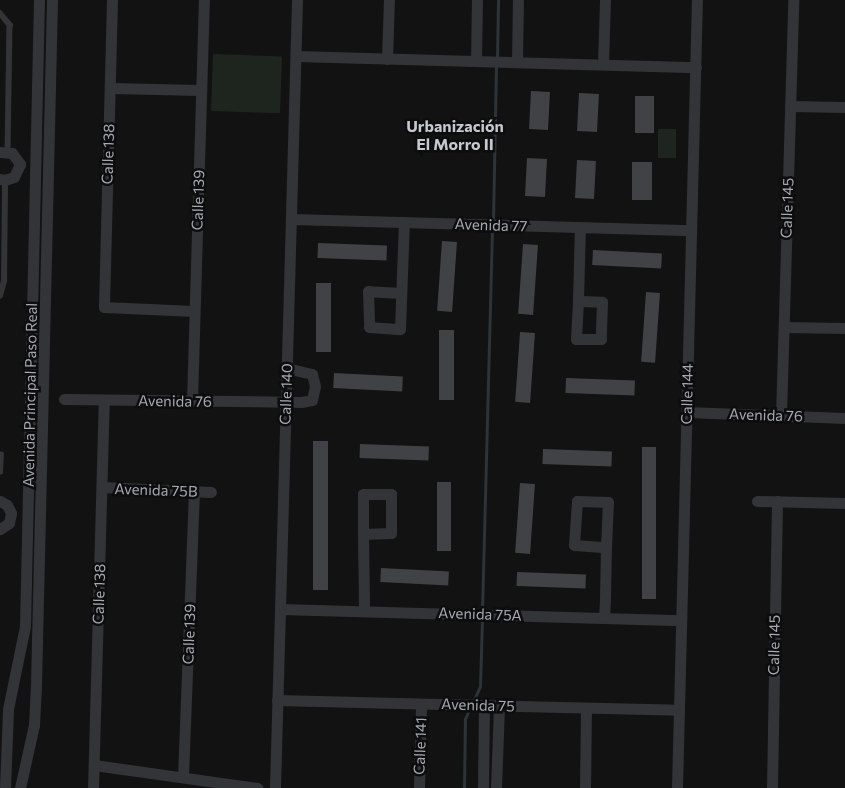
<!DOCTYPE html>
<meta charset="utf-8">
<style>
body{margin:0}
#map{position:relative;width:845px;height:788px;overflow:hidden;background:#121213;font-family:Commissioner,sans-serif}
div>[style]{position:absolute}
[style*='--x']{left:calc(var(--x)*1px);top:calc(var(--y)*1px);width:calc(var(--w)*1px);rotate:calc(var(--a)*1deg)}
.green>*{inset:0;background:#1e251f;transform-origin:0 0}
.stream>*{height:3px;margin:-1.5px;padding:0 1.5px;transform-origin:1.5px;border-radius:1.5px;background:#2c343a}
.building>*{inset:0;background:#414246;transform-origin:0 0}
.lane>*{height:5.5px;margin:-2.75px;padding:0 2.75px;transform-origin:2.75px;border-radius:2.75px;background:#333438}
.street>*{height:11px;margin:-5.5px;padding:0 5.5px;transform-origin:5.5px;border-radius:5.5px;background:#333438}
span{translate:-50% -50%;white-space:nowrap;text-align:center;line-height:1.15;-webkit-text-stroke:5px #0d0d0e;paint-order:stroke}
.street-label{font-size:15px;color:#a5a9b2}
.neighbourhood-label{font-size:16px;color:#c5c8cf;font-weight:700}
</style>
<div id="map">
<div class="green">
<div style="left:213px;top:54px;width:69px;height:57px;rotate:2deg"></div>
<div style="left:658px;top:129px;width:18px;height:29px"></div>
</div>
<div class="stream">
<div style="--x:497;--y:59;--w:59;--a:-89"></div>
<div style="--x:493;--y:221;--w:156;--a:-88.9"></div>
<div style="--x:482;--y:611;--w:384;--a:-88.5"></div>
<div style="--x:473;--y:702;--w:17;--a:-66"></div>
<div style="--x:480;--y:686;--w:69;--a:-88.3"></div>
<div style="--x:464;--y:788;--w:69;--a:-89.2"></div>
<div style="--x:465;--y:719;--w:13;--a:-67"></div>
</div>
<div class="building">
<div style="left:531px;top:91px;width:19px;height:38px;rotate:3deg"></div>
<div style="left:579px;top:93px;width:20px;height:38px;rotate:3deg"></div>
<div style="left:635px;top:96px;width:19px;height:37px"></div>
<div style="left:527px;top:158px;width:20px;height:38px;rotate:3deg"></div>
<div style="left:577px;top:160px;width:19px;height:38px;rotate:3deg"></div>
<div style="left:632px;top:162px;width:20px;height:38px"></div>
<div style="left:442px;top:241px;width:15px;height:70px;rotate:4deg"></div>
<div style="left:318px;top:243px;width:69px;height:15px;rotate:2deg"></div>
<div style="left:523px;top:244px;width:15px;height:70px;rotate:4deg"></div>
<div style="left:593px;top:250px;width:69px;height:15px;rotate:3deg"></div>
<div style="left:316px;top:283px;width:15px;height:69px"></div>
<div style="left:646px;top:292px;width:14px;height:70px;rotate:4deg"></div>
<div style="left:439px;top:330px;width:15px;height:70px"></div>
<div style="left:520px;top:332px;width:15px;height:70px;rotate:4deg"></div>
<div style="left:334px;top:373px;width:69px;height:15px;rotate:3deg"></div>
<div style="left:566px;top:378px;width:69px;height:15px;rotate:2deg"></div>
<div style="left:313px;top:441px;width:15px;height:149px"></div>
<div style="left:360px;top:444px;width:69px;height:14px;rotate:2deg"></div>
<div style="left:642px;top:447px;width:14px;height:152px"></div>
<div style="left:543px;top:449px;width:69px;height:15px;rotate:2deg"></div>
<div style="left:437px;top:482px;width:14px;height:69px"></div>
<div style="left:520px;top:483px;width:15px;height:70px;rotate:4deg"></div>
<div style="left:381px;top:568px;width:68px;height:14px;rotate:3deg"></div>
<div style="left:517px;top:572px;width:69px;height:14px;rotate:2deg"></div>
</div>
<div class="lane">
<div style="--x:0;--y:13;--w:16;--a:50"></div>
<div style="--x:10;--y:25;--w:126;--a:90.9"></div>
<div style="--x:0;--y:296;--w:16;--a:-75"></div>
<div style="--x:4;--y:281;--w:101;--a:-89.4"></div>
<div style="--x:0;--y:472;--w:17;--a:-87"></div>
</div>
<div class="street">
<div style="--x:112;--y:0;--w:307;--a:91.5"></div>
<div style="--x:104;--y:307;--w:90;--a:2.5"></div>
<div style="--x:296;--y:56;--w:400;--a:1.6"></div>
<div style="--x:387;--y:59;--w:59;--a:-88.1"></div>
<div style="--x:476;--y:61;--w:61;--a:-89.1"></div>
<div style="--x:517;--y:62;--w:62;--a:-89.1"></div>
<div style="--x:603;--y:64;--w:64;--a:-88.2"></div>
<div style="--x:110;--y:88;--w:91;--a:1.3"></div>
<div style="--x:790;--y:106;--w:55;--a:1"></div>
<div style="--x:0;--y:152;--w:12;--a:5"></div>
<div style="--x:12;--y:153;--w:14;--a:54"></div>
<div style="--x:20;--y:164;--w:14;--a:115"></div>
<div style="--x:14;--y:177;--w:9;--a:162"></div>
<div style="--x:5;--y:180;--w:5;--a:-169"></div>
<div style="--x:291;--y:219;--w:400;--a:1.6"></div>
<div style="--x:401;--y:293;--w:33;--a:-177"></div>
<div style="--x:368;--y:291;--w:36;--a:88"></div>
<div style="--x:369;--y:327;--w:31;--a:4"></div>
<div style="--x:400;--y:329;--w:107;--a:-87.9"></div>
<div style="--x:578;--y:301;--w:24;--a:2"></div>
<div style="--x:602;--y:302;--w:37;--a:92"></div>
<div style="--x:601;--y:339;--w:25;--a:180"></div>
<div style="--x:576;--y:339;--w:38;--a:-87"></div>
<div style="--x:578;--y:301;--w:74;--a:-88.5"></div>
<div style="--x:784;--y:327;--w:61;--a:0.9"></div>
<div style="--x:64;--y:399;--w:237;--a:0.7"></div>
<div style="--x:301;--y:402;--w:11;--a:-10"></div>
<div style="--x:312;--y:400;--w:14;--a:-78"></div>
<div style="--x:315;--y:386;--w:12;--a:-104"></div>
<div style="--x:312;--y:374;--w:26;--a:-167"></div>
<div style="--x:192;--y:401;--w:401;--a:-88.3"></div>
<div style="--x:687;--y:412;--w:158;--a:2.2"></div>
<div style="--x:781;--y:416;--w:416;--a:-88.3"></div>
<div style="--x:102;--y:487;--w:109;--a:2.6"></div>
<div style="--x:0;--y:501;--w:8;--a:30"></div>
<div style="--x:7;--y:505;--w:9;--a:63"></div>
<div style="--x:11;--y:513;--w:10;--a:101"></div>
<div style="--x:9;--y:523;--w:11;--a:146"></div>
<div style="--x:757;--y:501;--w:88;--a:1.3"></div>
<div style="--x:363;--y:534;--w:28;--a:-2"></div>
<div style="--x:391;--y:533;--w:39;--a:-90"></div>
<div style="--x:391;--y:494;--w:28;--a:180"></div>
<div style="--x:363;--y:494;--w:40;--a:90"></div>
<div style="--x:363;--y:534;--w:76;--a:89.2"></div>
<div style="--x:280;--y:609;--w:401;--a:1.6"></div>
<div style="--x:604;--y:618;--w:20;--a:-87"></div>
<div style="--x:605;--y:598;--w:51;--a:-88.9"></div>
<div style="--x:606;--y:547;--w:45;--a:-87.5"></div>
<div style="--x:608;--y:502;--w:31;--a:-178"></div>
<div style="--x:577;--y:501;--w:44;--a:93.9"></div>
<div style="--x:574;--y:545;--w:32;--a:4"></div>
<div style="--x:277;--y:700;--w:402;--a:1.4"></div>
<div style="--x:94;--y:765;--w:165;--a:8"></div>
<div style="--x:183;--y:777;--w:286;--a:-87.8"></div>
<div style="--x:5;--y:788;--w:79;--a:-87.8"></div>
<div style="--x:8;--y:709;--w:85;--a:-78.4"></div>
<div style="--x:25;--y:626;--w:626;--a:-88.72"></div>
<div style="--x:20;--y:788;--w:65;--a:-77.5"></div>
<div style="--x:34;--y:725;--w:40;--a:-87.1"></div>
<div style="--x:36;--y:685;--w:685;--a:-88.66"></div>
<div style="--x:93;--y:788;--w:388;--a:-88.4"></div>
<div style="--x:275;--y:788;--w:788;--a:-88.4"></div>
<div style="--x:419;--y:788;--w:84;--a:-88.6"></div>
<div style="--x:483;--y:788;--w:82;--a:-89.3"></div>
<div style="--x:496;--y:788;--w:82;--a:-87.9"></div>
<div style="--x:585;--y:788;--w:80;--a:-89.3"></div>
<div style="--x:677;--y:788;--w:788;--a:-88.55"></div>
<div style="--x:772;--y:788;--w:287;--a:-89"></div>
</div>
<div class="street-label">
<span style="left:108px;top:154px;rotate:-88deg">Calle 138</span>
<span style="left:198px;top:200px;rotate:-88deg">Calle 139</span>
<span style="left:787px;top:208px;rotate:-88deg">Calle 145</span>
<span style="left:491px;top:225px;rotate:2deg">Avenida 77</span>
<span style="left:286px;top:394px;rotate:-88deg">Calle 140</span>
<span style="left:687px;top:394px;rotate:-89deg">Calle 144</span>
<span style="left:30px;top:395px;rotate:-89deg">Avenida Principal Paso Real</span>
<span style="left:175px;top:401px;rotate:1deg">Avenida 76</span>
<span style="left:766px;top:415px;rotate:2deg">Avenida 76</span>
<span style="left:156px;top:490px;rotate:2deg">Avenida 75B</span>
<span style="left:99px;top:594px;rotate:-88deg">Calle 138</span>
<span style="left:480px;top:614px;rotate:2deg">Avenida 75A</span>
<span style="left:189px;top:634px;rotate:-88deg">Calle 139</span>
<span style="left:774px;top:645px;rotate:-89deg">Calle 145</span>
<span style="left:478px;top:705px;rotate:2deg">Avenida 75</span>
<span style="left:420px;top:746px;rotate:-88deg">Calle 141</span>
</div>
<div class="neighbourhood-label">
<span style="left:455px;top:135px">Urbanización<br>El Morro II</span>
</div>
</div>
